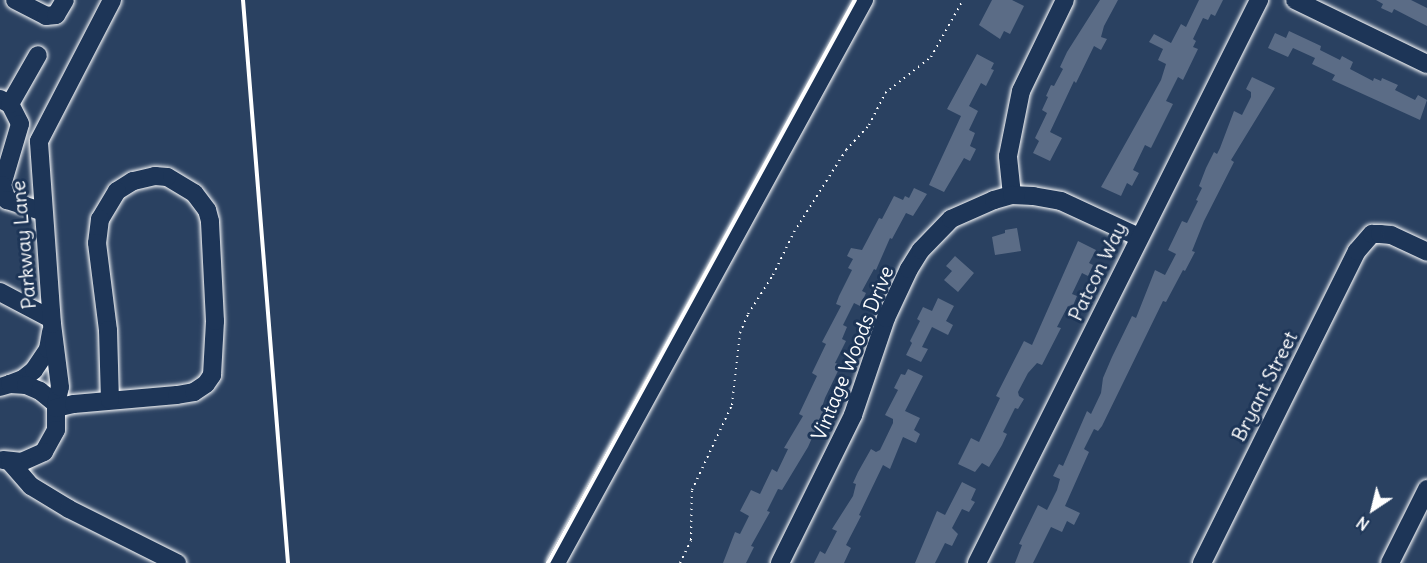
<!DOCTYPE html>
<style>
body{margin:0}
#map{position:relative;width:1427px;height:563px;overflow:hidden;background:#2a4161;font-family:Delius,sans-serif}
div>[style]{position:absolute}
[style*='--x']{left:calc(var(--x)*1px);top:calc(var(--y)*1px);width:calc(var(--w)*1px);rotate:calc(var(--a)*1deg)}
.building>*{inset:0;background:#5b6c86}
.path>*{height:2px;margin-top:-1px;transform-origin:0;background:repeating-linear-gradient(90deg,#fff 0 1.5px,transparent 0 6px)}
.roads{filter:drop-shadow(0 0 2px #fff) drop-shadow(0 0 2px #fff)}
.minor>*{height:18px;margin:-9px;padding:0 9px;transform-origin:9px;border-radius:9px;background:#1d3557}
.rail>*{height:4px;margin:-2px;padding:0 2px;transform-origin:2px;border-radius:2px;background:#fff}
span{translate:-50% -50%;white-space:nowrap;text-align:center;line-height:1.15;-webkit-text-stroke:6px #1d3557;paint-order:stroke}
.street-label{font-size:20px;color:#fff}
.north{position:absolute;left:1343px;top:479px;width:60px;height:60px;-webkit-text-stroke:4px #1d3557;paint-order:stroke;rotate:215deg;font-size:16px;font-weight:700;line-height:24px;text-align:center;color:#fff}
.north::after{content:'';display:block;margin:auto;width:21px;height:27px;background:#fff;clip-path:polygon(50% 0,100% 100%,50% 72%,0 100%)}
</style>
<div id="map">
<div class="building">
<div style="clip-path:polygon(992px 0,1012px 0,1024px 6px,1010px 34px,1004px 31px,1000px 39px,979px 25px)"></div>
<div style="clip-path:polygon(1100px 0,1118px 0,1104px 26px,1101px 37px,1107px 39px,1101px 50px,1094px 46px,1076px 83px,1074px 81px,1050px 132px,1062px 138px,1050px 161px,1033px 153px,1039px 141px,1035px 138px,1047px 113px,1042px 110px,1048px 97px,1046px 96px,1051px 85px,1054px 86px,1063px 69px,1060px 67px,1067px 52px)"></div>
<div style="clip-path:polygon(1199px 0,1223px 0,1215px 16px,1211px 14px,1208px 20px,1203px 18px,1193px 39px,1196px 41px,1193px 47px,1198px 49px,1183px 80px,1178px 77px,1166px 101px,1173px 104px,1151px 148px,1145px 145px,1133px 170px,1139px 173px,1132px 186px,1127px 183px,1121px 196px,1101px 187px,1161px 80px,1166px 64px,1158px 60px,1163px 49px,1149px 42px,1154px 34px,1171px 43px,1181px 24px,1186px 27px)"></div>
<div style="clip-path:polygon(1376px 0,1411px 0,1427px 8px,1427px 26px,1394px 9px,1392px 13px,1381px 8px,1383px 4px)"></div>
<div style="clip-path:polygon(1289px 31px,1321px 46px,1320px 50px,1340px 60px,1342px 56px,1353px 62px,1350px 69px,1373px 81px,1374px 78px,1381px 81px,1382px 78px,1398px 85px,1395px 90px,1415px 100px,1418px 95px,1427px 100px,1420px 120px,1332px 80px,1335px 75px,1312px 64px,1315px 58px,1293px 48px,1288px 57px,1268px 48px,1275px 33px,1286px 38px)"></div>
<div style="clip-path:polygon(977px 54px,994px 63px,991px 69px,994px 70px,986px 86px,981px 83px,969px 106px,978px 111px,969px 130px,975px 133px,970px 146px,976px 149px,970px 161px,964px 158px,944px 192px,929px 185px,961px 116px,947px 109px)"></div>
<div style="clip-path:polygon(1252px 77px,1275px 88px,1231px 160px,1234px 162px,1204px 221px,1192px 251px,1195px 252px,1185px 271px,1183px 270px,1166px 302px,1163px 301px,1102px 426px,1098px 431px,1094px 429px,1084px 449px,1089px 452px,1065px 506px,1080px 513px,1074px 525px,1067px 521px,1062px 532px,1051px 527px,1033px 563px,1015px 563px,1022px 545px,1019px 544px,1038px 505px,1047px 510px,1057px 490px,1060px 479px,1053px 476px,1059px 464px,1063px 466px,1087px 411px,1091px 414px,1101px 393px,1103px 378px,1112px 357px,1132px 316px,1136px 318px,1155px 270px,1165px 275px,1176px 254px,1168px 250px,1182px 221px,1187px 223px,1198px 201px,1196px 200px,1202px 188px,1199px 186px,1206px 168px,1214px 152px,1217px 154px,1220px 148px,1234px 111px,1242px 115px,1251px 97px,1251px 92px,1246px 89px)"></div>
<div style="clip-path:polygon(914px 188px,927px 194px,913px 216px,906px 213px,892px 239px,890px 238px,876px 270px,874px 269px,862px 291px,866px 293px,860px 306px,854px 303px,843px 325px,847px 327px,842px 339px,846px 341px,835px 363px,838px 364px,835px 370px,838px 371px,825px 398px,821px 410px,824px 411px,808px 447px,782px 490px,778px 489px,767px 511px,770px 512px,751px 546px,754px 547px,746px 563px,723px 563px,735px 532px,740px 534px,749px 516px,740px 511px,751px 490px,760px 494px,772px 469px,777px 472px,788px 449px,784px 448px,803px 416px,799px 414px,817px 376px,812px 373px,826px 344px,822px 342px,841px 306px,836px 304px,839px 296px,852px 270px,848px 268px,853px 259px,847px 256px,851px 248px,862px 250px,879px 218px,882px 219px,894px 196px,903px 200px,905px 196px,909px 198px)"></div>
<div style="clip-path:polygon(1017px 228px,1021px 251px,995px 255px,992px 237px,1005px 233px,1005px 230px)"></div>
<div style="clip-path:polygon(1078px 241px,1096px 250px,1089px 263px,1093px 265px,1088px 276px,1082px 273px,1072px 294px,1077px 296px,1072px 308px,1068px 306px,1057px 327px,1061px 328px,1042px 365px,1037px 363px,1028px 373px,1018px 392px,1019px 396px,1024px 399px,1018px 409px,1015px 408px,1003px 432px,1007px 434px,1002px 445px,989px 467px,982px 463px,975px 472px,958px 464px,971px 438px,979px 442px,1000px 398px,996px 396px,1024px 341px,1032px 345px)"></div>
<div style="clip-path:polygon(955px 256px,974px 273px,958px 292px,944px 280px,952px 271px,946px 266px)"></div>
<div style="clip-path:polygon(938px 298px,954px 306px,946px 321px,953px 325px,948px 335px,932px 327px,922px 347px,928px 349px,921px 362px,906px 355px,912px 343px,910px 341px,920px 321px,917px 319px,923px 307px,932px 311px)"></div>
<div style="clip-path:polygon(908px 369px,923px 376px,905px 411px,920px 418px,914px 430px,920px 434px,916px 443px,903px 437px,890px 469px,883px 465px,859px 515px,861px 516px,846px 545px,851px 548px,844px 563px,814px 563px,820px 551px,825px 554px,837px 531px,832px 529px,853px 496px,856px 484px,853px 483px,858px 472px,871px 449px,876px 452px,880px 450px,893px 423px,893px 419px,885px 415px,898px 390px,894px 388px,901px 374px,905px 375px)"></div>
<div style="clip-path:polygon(962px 482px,976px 489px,971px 500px,975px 502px,969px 512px,962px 509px,952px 528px,958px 534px,952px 546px,945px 543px,935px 563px,915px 563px,937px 511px,945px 515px)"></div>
</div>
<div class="path">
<div style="--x:680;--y:563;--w:25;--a:-64"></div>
<div style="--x:691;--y:540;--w:50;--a:-88.9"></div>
<div style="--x:692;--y:490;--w:94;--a:-64.8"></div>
<div style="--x:732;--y:405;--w:72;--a:-83.7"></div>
<div style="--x:740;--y:333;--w:21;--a:-67"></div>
<div style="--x:748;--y:314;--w:46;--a:-57.3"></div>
<div style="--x:773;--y:275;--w:48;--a:-64"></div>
<div style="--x:794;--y:232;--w:97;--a:-57.6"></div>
<div style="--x:846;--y:150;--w:34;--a:-47"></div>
<div style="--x:869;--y:125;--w:36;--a:-63"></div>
<div style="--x:885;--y:93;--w:58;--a:-38"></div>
<div style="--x:931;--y:57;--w:65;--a:-60.7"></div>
</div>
<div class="roads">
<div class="minor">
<div style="--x:15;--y:0;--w:35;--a:27"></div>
<div style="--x:46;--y:16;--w:10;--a:-6"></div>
<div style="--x:56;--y:15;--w:17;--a:-59"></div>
<div style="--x:1295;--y:0;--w:147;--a:25.9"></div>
<div style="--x:0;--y:99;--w:11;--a:27"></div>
<div style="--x:10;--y:104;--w:22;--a:63"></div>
<div style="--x:20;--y:124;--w:64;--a:106.4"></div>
<div style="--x:2;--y:185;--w:16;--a:72"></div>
<div style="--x:7;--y:200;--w:38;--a:18"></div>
<div style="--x:10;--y:104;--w:56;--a:-60.3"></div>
<div style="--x:1012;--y:195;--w:39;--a:-96"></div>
<div style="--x:1008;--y:156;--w:66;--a:-78.7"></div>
<div style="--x:1021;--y:91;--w:101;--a:-64.2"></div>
<div style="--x:0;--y:292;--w:58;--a:27.9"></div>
<div style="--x:10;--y:384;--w:14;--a:-21"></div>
<div style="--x:23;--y:379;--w:14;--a:-39"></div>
<div style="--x:34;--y:370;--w:25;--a:-56"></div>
<div style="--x:48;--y:349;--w:17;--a:-80"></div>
<div style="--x:0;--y:387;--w:10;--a:-17"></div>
<div style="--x:10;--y:384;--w:16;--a:4"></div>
<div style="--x:26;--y:385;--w:15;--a:23"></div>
<div style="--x:40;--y:391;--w:21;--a:39"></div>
<div style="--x:56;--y:404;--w:26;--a:90"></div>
<div style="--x:56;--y:430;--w:25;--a:119"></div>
<div style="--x:44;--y:452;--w:24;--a:156"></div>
<div style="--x:22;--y:462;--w:19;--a:-174"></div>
<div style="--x:56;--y:404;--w:17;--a:-77"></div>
<div style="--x:60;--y:387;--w:64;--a:-97.2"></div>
<div style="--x:52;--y:324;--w:183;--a:-94.1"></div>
<div style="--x:39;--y:141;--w:159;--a:-62.6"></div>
<div style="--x:56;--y:408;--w:18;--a:-13"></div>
<div style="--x:74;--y:404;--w:103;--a:-5"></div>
<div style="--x:177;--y:395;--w:17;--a:-10"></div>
<div style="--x:194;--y:392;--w:14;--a:-34"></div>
<div style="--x:206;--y:384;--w:11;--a:-56"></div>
<div style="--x:212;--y:375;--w:54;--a:-86.8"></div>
<div style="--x:215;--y:321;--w:100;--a:-92.9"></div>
<div style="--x:210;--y:221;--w:11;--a:-105"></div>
<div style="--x:207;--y:210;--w:21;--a:-127"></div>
<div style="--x:194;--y:193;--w:31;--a:-149"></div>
<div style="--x:167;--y:177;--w:12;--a:-175"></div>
<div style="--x:155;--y:176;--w:23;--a:167"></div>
<div style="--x:133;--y:181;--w:19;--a:148"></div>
<div style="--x:117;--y:191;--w:33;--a:121"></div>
<div style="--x:100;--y:219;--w:24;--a:97"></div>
<div style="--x:97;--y:243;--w:88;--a:82.8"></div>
<div style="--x:108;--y:330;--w:70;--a:88.4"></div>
<div style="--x:10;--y:462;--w:32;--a:49"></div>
<div style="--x:31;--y:486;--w:44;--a:31.2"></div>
<div style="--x:69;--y:509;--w:121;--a:26.6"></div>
<div style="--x:556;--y:563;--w:642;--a:-61.32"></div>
<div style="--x:780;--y:563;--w:165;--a:-63.7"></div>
<div style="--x:853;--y:415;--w:102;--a:-71.2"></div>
<div style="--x:886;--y:318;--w:54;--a:-64.9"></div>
<div style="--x:909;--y:269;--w:22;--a:-58"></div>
<div style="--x:921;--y:250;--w:43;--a:-45.9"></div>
<div style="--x:951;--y:219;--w:47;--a:-23.8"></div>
<div style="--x:994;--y:200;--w:19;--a:-16"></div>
<div style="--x:1012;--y:195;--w:21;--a:3"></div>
<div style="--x:1033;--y:196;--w:28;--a:10"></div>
<div style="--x:1061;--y:201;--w:86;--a:24.8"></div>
<div style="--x:977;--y:563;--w:630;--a:-63.39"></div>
<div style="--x:1202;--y:563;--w:348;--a:-63.6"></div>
<div style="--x:1357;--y:251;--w:23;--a:-49"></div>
<div style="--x:1372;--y:234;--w:8;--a:0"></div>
<div style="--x:1380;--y:234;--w:11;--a:5"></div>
<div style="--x:1391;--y:235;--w:40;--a:25"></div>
<div style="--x:1390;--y:563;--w:83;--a:-63.4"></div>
</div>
</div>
<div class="rail">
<div style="--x:243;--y:0;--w:565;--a:85.43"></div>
<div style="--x:548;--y:563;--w:641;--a:-61.4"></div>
</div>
<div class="street-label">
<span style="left:23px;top:245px;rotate:-95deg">Parkway Lane</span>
<span style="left:1097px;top:271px;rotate:-64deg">Patcon Way</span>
<span style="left:852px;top:353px;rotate:-68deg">Vintage Woods Drive</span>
<span style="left:1264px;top:386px;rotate:-63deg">Bryant Street</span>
</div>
<div class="north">N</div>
</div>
